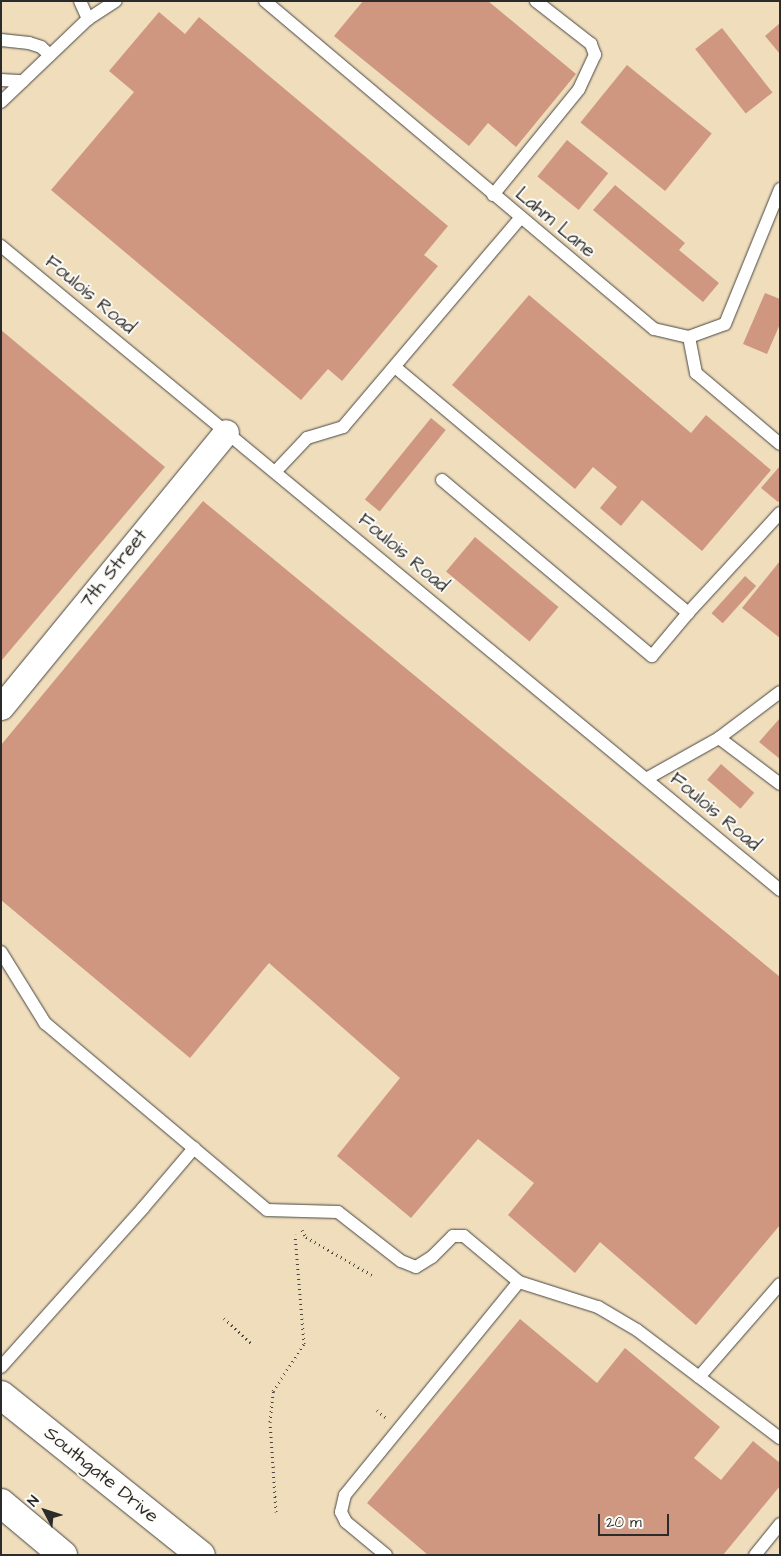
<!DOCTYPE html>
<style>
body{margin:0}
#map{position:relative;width:781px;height:1556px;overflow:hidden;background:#efddbc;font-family:"Architects Daughter",sans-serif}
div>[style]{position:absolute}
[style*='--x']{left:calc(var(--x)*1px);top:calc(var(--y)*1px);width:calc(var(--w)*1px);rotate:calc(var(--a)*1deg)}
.building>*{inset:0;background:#cf9780;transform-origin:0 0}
.path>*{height:3px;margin-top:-1.5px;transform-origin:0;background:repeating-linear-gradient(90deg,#484641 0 1px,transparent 0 5px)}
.roads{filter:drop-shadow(0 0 1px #484641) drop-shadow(0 0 1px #484641)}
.lane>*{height:12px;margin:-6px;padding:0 6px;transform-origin:6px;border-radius:6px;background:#fff}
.street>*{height:25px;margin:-12.5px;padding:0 12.5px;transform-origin:12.5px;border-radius:12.5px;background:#fff}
.secondary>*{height:28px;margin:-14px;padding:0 14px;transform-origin:14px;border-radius:14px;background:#fff}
span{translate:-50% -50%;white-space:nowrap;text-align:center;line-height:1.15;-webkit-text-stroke:4px #fdfcf7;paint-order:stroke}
.street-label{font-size:19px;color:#2b2b2b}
.frame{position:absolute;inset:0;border:2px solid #2b2b2b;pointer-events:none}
.north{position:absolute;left:20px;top:1486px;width:50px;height:50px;-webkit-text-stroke:4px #fdfcf7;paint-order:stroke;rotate:310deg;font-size:14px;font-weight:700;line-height:20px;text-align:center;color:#2b2b2b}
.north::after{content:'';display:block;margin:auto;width:18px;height:22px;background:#2b2b2b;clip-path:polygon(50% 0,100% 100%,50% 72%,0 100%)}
.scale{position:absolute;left:598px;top:1514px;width:71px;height:22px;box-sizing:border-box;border:2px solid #2b2b2b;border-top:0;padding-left:6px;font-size:15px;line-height:18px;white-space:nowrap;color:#2b2b2b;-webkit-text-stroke:4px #fdfcf7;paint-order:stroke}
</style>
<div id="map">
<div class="building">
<div style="clip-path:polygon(363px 1px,488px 1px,576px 74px,516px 147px,488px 123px,469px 146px,334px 36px)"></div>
<div style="clip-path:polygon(159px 12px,185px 34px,199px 17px,448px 226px,424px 255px,438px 266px,342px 381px,328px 369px,301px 400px,51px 190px,134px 92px,109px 71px)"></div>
<div style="clip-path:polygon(780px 23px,780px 54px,765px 36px)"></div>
<div style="left:722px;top:28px;width:82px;height:34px;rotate:52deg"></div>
<div style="left:627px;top:65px;width:109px;height:74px;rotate:39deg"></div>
<div style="left:567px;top:140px;width:53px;height:47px;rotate:39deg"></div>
<div style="clip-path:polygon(615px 185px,685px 243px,679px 250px,719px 283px,703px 302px,593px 210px)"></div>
<div style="clip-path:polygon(765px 293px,780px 299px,780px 324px,767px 354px,743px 344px)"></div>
<div style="clip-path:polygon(529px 295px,691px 433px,706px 415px,771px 470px,702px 551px,642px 500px,621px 526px,600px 508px,617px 487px,593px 467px,575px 489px,452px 385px)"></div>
<div style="clip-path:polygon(1px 330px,165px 467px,1px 661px)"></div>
<div style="left:431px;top:418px;width:19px;height:105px;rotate:39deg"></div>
<div style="clip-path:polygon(780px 466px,780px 500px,778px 502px,761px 488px)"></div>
<div style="clip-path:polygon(203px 501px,780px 977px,780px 1225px,696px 1325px,600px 1242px,575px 1273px,508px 1215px,534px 1183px,478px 1139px,411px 1218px,337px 1156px,400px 1078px,269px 963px,190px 1058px,1px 900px,1px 745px)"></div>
<div style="left:475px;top:537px;width:109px;height:45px;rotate:40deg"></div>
<div style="clip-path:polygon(780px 561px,780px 638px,742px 608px)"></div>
<div style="left:745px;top:576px;width:15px;height:50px;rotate:42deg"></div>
<div style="clip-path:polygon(780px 718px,780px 759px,759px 742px)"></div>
<div style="left:721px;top:764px;width:44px;height:21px;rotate:41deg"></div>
<div style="clip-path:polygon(520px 1319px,597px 1383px,625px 1348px,720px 1427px,694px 1458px,721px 1480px,753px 1441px,780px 1463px,780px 1486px,723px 1555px,428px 1555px,367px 1503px)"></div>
</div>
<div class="path">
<div style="--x:302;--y:1230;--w:8;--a:60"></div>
<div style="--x:306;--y:1237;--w:76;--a:29.9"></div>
<div style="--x:224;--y:1318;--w:37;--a:43"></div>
<div style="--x:377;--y:1410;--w:11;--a:41"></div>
<div style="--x:276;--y:1512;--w:90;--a:-93.8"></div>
<div style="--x:270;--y:1422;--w:31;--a:-84"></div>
<div style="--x:273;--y:1391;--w:56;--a:-56.6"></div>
<div style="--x:304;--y:1344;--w:110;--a:-94.7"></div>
</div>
<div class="roads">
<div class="lane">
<div style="--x:80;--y:1;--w:20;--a:66"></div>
<div style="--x:265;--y:1;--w:509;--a:40.14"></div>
<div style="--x:654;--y:329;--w:36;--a:13"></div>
<div style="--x:689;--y:337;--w:38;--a:-20"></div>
<div style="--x:725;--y:324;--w:146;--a:-67.8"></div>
<div style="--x:1;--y:40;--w:28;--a:6"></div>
<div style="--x:29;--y:43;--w:13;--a:18"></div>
<div style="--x:41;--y:47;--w:12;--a:42"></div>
<div style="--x:1;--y:80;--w:22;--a:3"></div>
<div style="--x:1;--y:102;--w:120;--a:-43.7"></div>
<div style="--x:88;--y:19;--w:33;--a:-33"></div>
<div style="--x:493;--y:195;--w:136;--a:-50.9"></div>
<div style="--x:579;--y:89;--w:38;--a:-65"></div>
<div style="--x:595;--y:55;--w:12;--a:-110"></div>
<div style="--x:591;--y:44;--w:70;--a:-142"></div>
<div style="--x:1;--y:246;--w:1011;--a:39.58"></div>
<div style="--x:689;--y:337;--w:37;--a:79"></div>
<div style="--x:696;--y:373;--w:110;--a:40.2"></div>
<div style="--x:395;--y:367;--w:383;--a:40"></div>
<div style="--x:275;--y:472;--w:47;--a:-46.7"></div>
<div style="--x:307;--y:438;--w:38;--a:-17"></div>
<div style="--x:343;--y:427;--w:274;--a:-49.7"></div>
<div style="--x:442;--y:480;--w:274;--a:40"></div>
<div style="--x:652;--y:656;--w:56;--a:-50.1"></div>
<div style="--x:688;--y:613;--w:136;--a:-47.4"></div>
<div style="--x:719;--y:738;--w:76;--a:-37"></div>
<div style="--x:646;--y:779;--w:84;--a:-29.3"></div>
<div style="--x:719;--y:738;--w:76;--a:37"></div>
<div style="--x:1;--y:952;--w:84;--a:58.2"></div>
<div style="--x:45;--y:1023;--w:290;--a:40.1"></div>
<div style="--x:267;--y:1210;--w:71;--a:1.6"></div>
<div style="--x:338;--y:1212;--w:80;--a:37.9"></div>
<div style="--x:401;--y:1261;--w:16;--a:22"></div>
<div style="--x:416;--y:1267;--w:19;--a:-32"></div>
<div style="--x:432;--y:1257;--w:30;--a:-45"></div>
<div style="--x:453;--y:1236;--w:11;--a:0"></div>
<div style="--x:464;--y:1236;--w:72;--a:39.9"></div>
<div style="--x:519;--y:1282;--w:83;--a:17.6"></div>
<div style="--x:598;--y:1307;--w:45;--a:30.5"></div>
<div style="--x:637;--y:1330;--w:179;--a:37.1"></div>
<div style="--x:1;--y:1367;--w:213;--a:-48.2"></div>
<div style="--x:143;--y:1208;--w:79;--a:-49.6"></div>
<div style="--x:699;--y:1377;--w:123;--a:-48.9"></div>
<div style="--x:386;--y:1555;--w:52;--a:-140.5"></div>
<div style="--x:346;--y:1522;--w:11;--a:-117"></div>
<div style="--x:341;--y:1512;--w:17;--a:-77"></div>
<div style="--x:345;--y:1495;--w:275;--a:-50.8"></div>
<div style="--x:755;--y:1555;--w:40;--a:-51"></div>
</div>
<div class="street">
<div style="--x:1;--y:707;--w:355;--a:-50.7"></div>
</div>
<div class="secondary">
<div style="--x:1;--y:1395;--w:256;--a:38.7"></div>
<div style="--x:1;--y:1503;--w:81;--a:40"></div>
</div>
</div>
<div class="street-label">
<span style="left:555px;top:223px;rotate:40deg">Lahm Lane</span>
<span style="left:90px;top:295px;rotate:40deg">Foulois Road</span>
<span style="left:403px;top:553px;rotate:40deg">Foulois Road</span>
<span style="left:114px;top:569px;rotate:-51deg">7th Street</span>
<span style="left:715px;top:812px;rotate:40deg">Foulois Road</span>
<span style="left:101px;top:1475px;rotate:39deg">Southgate Drive</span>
</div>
<div class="frame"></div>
<div class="north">N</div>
<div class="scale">20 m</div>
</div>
